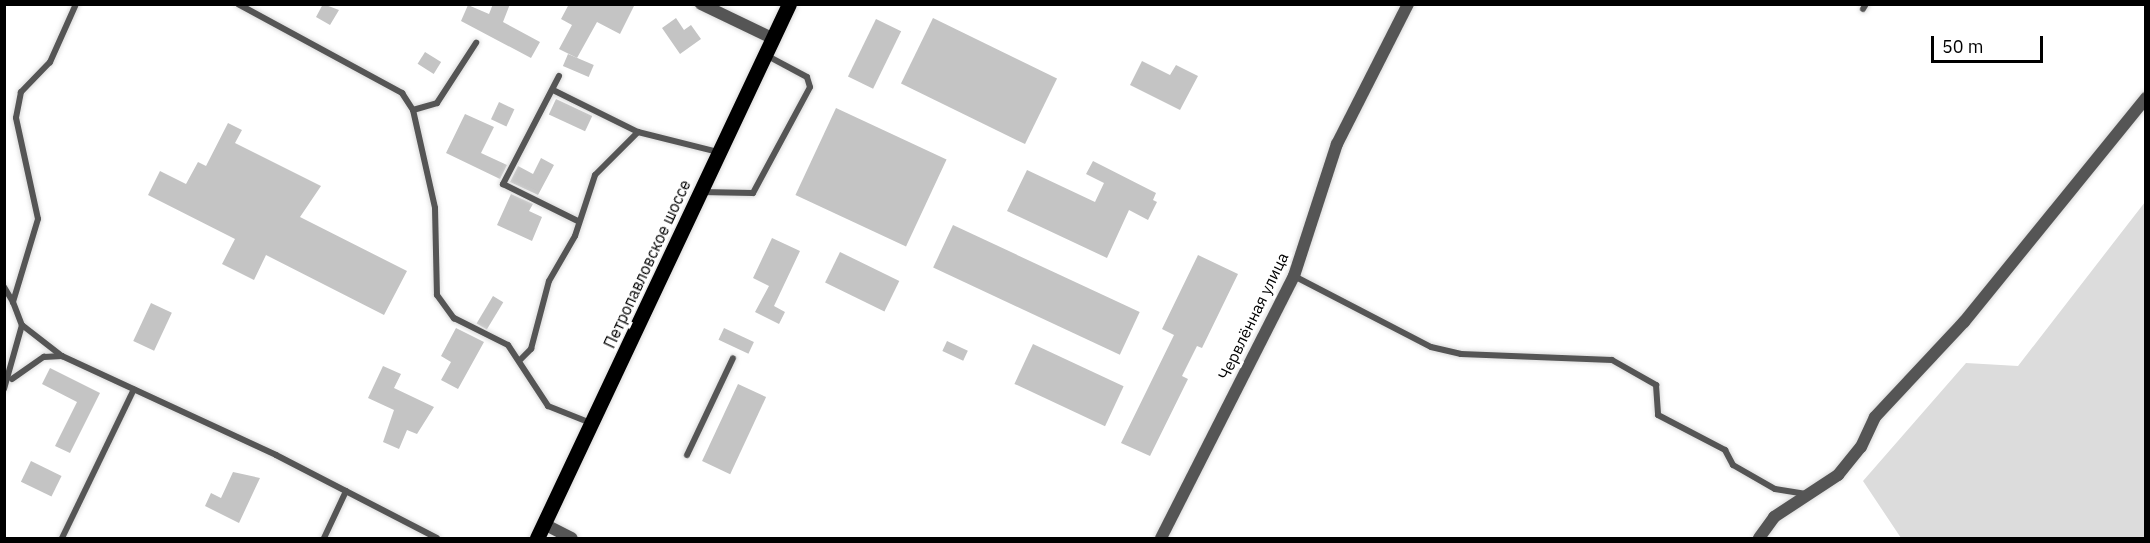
<!DOCTYPE html>
<meta charset="utf-8">
<style>
body{margin:0}
#map{position:relative;width:2150px;height:543px;overflow:hidden;background:#fff;font-family:"IBM Plex Sans",sans-serif}
div>[style]{position:absolute}
[style*='--x']{left:calc(var(--x)*1px);top:calc(var(--y)*1px);width:calc(var(--w)*1px);rotate:calc(var(--a)*1deg)}
.green>*{inset:0;background:#dcdcdc}
.building>*{inset:0;background:#c4c4c4;transform-origin:0 0}
.roads{filter:drop-shadow(0 0 2px #dbdbdb) drop-shadow(0 0 2px #dbdbdb)}
.service>*{height:6px;margin:-3px;padding:0 3px;transform-origin:3px;border-radius:3px;background:#555}
.minor>*{height:12px;margin:-6px;padding:0 6px;transform-origin:6px;border-radius:6px;background:#555}
.primary>*{height:15px;margin:-7.5px;padding:0 7.5px;transform-origin:7.5px;border-radius:7.5px;background:#000}
span{translate:-50% -50%;white-space:nowrap;text-align:center;line-height:1.15;-webkit-text-stroke:6px #fff;paint-order:stroke}
.street-label{font-size:16px;color:#000}
.frame{position:absolute;inset:0;border:6px solid #000;pointer-events:none}
.scale{position:absolute;left:1931px;top:36px;width:112px;height:27px;box-sizing:border-box;border:3px solid #000;border-top:0;padding-left:8px;font-size:18px;line-height:21px;white-space:nowrap;color:#000;-webkit-text-stroke:4px #fff;paint-order:stroke}
</style>
<div id="map">
<div class="green">
<div style="clip-path:polygon(2145px 202px,2145px 538px,1901px 538px,1863px 481px,1966px 363px,2018px 366px)"></div>
</div>
<div class="building">
<div style="clip-path:polygon(323px 4px,339px 10px,330px 25px,316px 17px)"></div>
<div style="clip-path:polygon(493px 4px,510px 4px,503px 22px,540px 42px,531px 58px,461px 21px,468px 5px,489px 14px)"></div>
<div style="clip-path:polygon(569px 4px,635px 4px,620px 34px,597px 22px,577px 58px,559px 49px,572px 25px,561px 19px)"></div>
<div style="clip-path:polygon(676px 18px,684px 30px,691px 25px,701px 39px,680px 54px,662px 28px)"></div>
<div style="left:933px;top:18px;width:138px;height:73px;rotate:26deg"></div>
<div style="left:876px;top:19px;width:28px;height:64px;rotate:26deg"></div>
<div style="left:425px;top:52px;width:19px;height:14px;rotate:32deg"></div>
<div style="left:568px;top:54px;width:28px;height:13px;rotate:23deg"></div>
<div style="clip-path:polygon(1142px 61px,1170px 75px,1176px 65px,1198px 76px,1180px 110px,1130px 85px)"></div>
<div style="left:556px;top:99px;width:40px;height:17px;rotate:25deg"></div>
<div style="left:499px;top:102px;width:17px;height:19px;rotate:25deg"></div>
<div style="left:836px;top:108px;width:122px;height:96px;rotate:25deg"></div>
<div style="clip-path:polygon(465px 114px,494px 127px,481px 153px,507px 165px,500px 179px,446px 153px)"></div>
<div style="clip-path:polygon(228px 123px,242px 130px,235px 143px,321px 186px,300px 217px,407px 271px,384px 315px,266px 255px,254px 280px,222px 264px,235px 239px,148px 195px,160px 171px,186px 184px,198px 162px,206px 166px)"></div>
<div style="clip-path:polygon(541px 158px,554px 165px,538px 195px,510px 182px,518px 166px,533px 174px)"></div>
<div style="clip-path:polygon(1093px 161px,1156px 193px,1153px 200px,1157px 202px,1148px 220px,1129px 210px,1107px 258px,1007px 211px,1027px 170px,1095px 202px,1104px 183px,1086px 174px)"></div>
<div style="clip-path:polygon(511px 194px,533px 204px,529px 211px,542px 217px,532px 241px,497px 225px)"></div>
<div style="left:953px;top:225px;width:206px;height:47px;rotate:25deg"></div>
<div style="clip-path:polygon(772px 238px,800px 251px,774px 306px,785px 312px,779px 324px,755px 312px,769px 286px,753px 278px)"></div>
<div style="left:840px;top:252px;width:66px;height:34px;rotate:26deg"></div>
<div style="clip-path:polygon(1198px 255px,1238px 274px,1202px 348px,1197px 346px,1182px 376px,1188px 379px,1150px 456px,1121px 443px,1174px 335px,1162px 329px)"></div>
<div style="left:493px;top:296px;width:12px;height:32px;rotate:31deg"></div>
<div style="left:151px;top:303px;width:23px;height:42px;rotate:25deg"></div>
<div style="clip-path:polygon(456px 328px,484px 342px,458px 389px,441px 380px,451px 362px,441px 356px)"></div>
<div style="left:724px;top:328px;width:33px;height:13px;rotate:25deg"></div>
<div style="left:947px;top:341px;width:23px;height:11px;rotate:25deg"></div>
<div style="left:1033px;top:344px;width:100px;height:44px;rotate:25deg"></div>
<div style="clip-path:polygon(383px 366px,401px 374px,394px 388px,434px 407px,417px 434px,407px 430px,399px 449px,383px 442px,394px 410px,368px 398px)"></div>
<div style="clip-path:polygon(50px 368px,100px 393px,70px 453px,55px 446px,77px 402px,42px 384px)"></div>
<div style="left:738px;top:384px;width:31px;height:85px;rotate:25deg"></div>
<div style="left:31px;top:461px;width:34px;height:23px;rotate:26deg"></div>
<div style="clip-path:polygon(233px 472px,260px 478px,239px 523px,205px 506px,211px 493px,221px 498px)"></div>
</div>
<div class="roads">
<div class="service">
<div style="--x:76;--y:4;--w:64;--a:114.1"></div>
<div style="--x:50;--y:62;--w:42;--a:134"></div>
<div style="--x:21;--y:92;--w:26;--a:101"></div>
<div style="--x:16;--y:118;--w:103;--a:77.7"></div>
<div style="--x:38;--y:219;--w:87;--a:106.8"></div>
<div style="--x:13;--y:302;--w:25;--a:69"></div>
<div style="--x:22;--y:325;--w:51;--a:37.8"></div>
<div style="--x:62;--y:356;--w:236;--a:24.8"></div>
<div style="--x:276;--y:455;--w:181;--a:27.3"></div>
<div style="--x:238;--y:4;--w:187;--a:28.5"></div>
<div style="--x:402;--y:93;--w:20;--a:57"></div>
<div style="--x:413;--y:110;--w:100;--a:77.3"></div>
<div style="--x:435;--y:208;--w:87;--a:88.7"></div>
<div style="--x:437;--y:295;--w:29;--a:54"></div>
<div style="--x:454;--y:318;--w:60;--a:26.6"></div>
<div style="--x:508;--y:345;--w:73;--a:56.7"></div>
<div style="--x:548;--y:406;--w:46;--a:21.6"></div>
<div style="--x:1863;--y:9;--w:6;--a:-59"></div>
<div style="--x:559;--y:76;--w:122;--a:117.4"></div>
<div style="--x:503;--y:184;--w:84;--a:26.3"></div>
<div style="--x:553;--y:90;--w:95;--a:26.3"></div>
<div style="--x:638;--y:132;--w:82;--a:14"></div>
<div style="--x:413;--y:110;--w:25;--a:-16"></div>
<div style="--x:437;--y:103;--w:72;--a:-57"></div>
<div style="--x:701;--y:192;--w:52;--a:1.1"></div>
<div style="--x:753;--y:193;--w:120;--a:-61.7"></div>
<div style="--x:810;--y:87;--w:10;--a:-107"></div>
<div style="--x:807;--y:77;--w:47;--a:-151.8"></div>
<div style="--x:1294;--y:276;--w:154;--a:27.4"></div>
<div style="--x:1431;--y:347;--w:31;--a:13"></div>
<div style="--x:1461;--y:354;--w:151;--a:2.3"></div>
<div style="--x:1612;--y:360;--w:51;--a:29.6"></div>
<div style="--x:1656;--y:385;--w:30;--a:86"></div>
<div style="--x:1658;--y:415;--w:76;--a:27.6"></div>
<div style="--x:1725;--y:450;--w:17;--a:62"></div>
<div style="--x:1733;--y:465;--w:48;--a:29.7"></div>
<div style="--x:1775;--y:489;--w:33;--a:9"></div>
<div style="--x:4;--y:287;--w:17;--a:59"></div>
<div style="--x:520;--y:360;--w:16;--a:-45"></div>
<div style="--x:531;--y:349;--w:70;--a:-75.2"></div>
<div style="--x:549;--y:281;--w:52;--a:-60"></div>
<div style="--x:575;--y:236;--w:64;--a:-71.8"></div>
<div style="--x:595;--y:175;--w:61;--a:-45"></div>
<div style="--x:12;--y:379;--w:39;--a:-35"></div>
<div style="--x:44;--y:357;--w:18;--a:-3"></div>
<div style="--x:4;--y:389;--w:66;--a:-74.3"></div>
<div style="--x:687;--y:455;--w:107;--a:-64.6"></div>
<div style="--x:62;--y:538;--w:165;--a:-64.2"></div>
<div style="--x:324;--y:538;--w:52;--a:-64.9"></div>
</div>
<div class="minor">
<div style="--x:701;--y:4;--w:81;--a:25.6"></div>
<div style="--x:544;--y:524;--w:31;--a:27"></div>
<div style="--x:1161;--y:538;--w:294;--a:-63.1"></div>
<div style="--x:1294;--y:276;--w:139;--a:-72"></div>
<div style="--x:1337;--y:144;--w:157;--a:-63.1"></div>
<div style="--x:1759;--y:538;--w:26;--a:-54"></div>
<div style="--x:1774;--y:517;--w:77;--a:-33.3"></div>
<div style="--x:1838;--y:475;--w:36;--a:-51"></div>
<div style="--x:1861;--y:447;--w:33;--a:-65"></div>
<div style="--x:1875;--y:417;--w:130;--a:-46.9"></div>
<div style="--x:1964;--y:322;--w:289;--a:-50.9"></div>
</div>
<div class="primary">
<div style="--x:537;--y:538;--w:590;--a:-64.74"></div>
</div>
</div>
<div class="street-label">
<span style="left:647px;top:264px;rotate:-65deg">Петропавловское шоссе</span>
<span style="left:1253px;top:316px;rotate:-64deg">Червлённая улица</span>
</div>
<div class="frame"></div>
<div class="scale">50 m</div>
</div>
